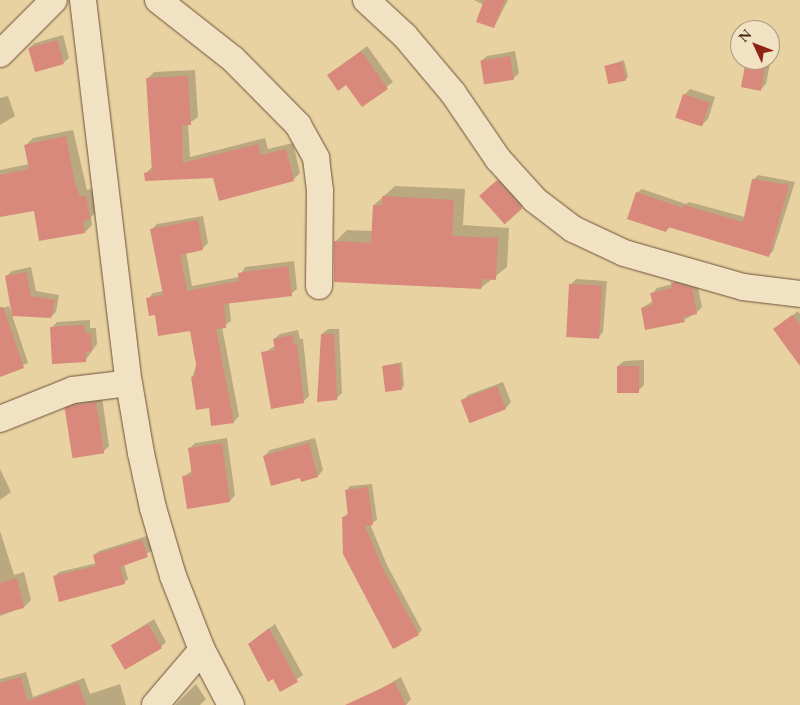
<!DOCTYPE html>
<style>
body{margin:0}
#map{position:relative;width:800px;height:705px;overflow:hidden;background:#e8d2a1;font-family:"EB Garamond",serif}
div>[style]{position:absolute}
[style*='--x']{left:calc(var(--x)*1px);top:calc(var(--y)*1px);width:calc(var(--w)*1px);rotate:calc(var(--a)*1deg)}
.shadow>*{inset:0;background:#0003}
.building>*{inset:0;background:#d8897c;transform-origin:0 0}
.roads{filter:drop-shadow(0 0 1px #6e503a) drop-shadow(0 0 1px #6e503a)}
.minor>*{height:26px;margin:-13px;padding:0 13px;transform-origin:13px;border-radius:13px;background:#f0e2c2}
span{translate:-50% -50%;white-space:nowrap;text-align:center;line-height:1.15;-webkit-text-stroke:4px #f0e2c2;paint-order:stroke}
.north{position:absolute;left:730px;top:20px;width:50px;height:50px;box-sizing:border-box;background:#f0e2c2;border:1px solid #ac967e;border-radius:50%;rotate:313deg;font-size:14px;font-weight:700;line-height:20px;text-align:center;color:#462417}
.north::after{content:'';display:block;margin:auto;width:18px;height:22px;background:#8f2418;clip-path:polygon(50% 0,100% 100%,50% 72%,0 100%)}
</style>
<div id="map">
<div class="shadow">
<div style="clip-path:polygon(474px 0,508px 0,494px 27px,484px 5px)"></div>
<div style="clip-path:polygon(63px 35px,69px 58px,63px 63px,29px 48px,35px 43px)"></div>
<div style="clip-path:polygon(367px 46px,393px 82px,362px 106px,346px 84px,329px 76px)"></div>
<div style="clip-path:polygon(515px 51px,519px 73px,513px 79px,481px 61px,487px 56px)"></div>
<div style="clip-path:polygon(770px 53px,772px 53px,766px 84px,760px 90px,747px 60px,770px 60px)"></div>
<div style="clip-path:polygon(624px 60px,628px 77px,625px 80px,606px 66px)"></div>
<div style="clip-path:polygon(195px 70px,198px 117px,188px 124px,190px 157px,265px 138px,268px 149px,293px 143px,300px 173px,293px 180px,145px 174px,152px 167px,147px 79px,154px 72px)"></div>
<div style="clip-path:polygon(690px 89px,715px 97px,708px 119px,702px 125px,684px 95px)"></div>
<div style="clip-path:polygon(8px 96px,15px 116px,0 125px,0 98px)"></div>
<div style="clip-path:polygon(73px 130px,87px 190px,93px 189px,97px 211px,91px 217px,92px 225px,85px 232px,35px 209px,0 216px,0 170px,29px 164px,26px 145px,33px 138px)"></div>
<div style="clip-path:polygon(758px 175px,795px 182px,773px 251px,768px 256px,670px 227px,666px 231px,637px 193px,642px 189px,686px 204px,689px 202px,745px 217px,754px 179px)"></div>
<div style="clip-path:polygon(504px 176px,527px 202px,521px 207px,486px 190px)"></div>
<div style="clip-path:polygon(395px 186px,465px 189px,463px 225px,509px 228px,507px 267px,481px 288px,336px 241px,347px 230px,373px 231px,374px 205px)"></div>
<div style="clip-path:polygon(203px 216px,208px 243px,202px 249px,186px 252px,192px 286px,239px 277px,245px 267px,294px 261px,297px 289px,291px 294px,229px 302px,231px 321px,222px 327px,239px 416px,234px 422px,210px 407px,192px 378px,197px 364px,191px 329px,156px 313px,148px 299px,153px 293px,164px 291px,151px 230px,157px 224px)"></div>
<div style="clip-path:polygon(31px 267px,36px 291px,59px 295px,56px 312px,51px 317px,6px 276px,12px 271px)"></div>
<div style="clip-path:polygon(678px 277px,697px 282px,702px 307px,696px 313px,684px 320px,642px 308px,653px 301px,652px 294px,657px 288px,673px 284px)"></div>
<div style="clip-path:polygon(576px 279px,607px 281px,603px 332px,598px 338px,570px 285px)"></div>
<div style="clip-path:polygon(9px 306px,28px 363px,0 375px,0 309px)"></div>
<div style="clip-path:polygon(798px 311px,800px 314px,800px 364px,775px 329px)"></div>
<div style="clip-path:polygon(90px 320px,90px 328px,96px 328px,97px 344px,85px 361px,51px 328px,57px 322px)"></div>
<div style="clip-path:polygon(328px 329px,339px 329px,342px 393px,336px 399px,322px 334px)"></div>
<div style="clip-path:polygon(298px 330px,300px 339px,303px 339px,309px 396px,303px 402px,263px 353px,275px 346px,274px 339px,280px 334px)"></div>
<div style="clip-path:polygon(644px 360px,644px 385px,638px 391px,618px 366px,624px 361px)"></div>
<div style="clip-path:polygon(402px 362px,404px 386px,401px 389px,383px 366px)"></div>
<div style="clip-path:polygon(503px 382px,511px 402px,506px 408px,471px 422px,463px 401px,468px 395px)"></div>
<div style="clip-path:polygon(102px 397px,109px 446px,103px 452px,66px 410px,72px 404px)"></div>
<div style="clip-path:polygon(227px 438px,235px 495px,230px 501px,183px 477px,193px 470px,189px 449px,195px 443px)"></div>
<div style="clip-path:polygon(315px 438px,323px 470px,318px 476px,301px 476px,264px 456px,270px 450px)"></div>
<div style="clip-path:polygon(0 469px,11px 492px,0 500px)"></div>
<div style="clip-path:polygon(372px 484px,377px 520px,370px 524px,387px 565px,422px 630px,418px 634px,343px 517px,349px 513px,346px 491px,350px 486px)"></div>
<div style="clip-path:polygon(0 531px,14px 575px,24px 572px,31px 600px,24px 607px,0 616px)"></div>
<div style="clip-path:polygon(147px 536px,152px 551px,124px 564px,128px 579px,124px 583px,55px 576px,59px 572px,97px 563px,94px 555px,99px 551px)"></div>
<div style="clip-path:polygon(154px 619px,166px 642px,161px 647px,112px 645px)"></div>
<div style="clip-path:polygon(275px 624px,303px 675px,281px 690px,249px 644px)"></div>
<div style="clip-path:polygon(26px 672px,33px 697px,84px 678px,90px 694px,120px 684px,126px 705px,0 705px,0 679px)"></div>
<div style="clip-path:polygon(401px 677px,411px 699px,406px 705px,379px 705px,373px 693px)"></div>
<div style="clip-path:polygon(196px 684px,206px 699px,200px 705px,175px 705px)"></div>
</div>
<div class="building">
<div style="clip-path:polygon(484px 0,505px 0,494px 28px,476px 22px)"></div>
<div style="left:57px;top:40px;width:25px;height:30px;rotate:74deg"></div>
<div style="clip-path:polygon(361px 51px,388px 89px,362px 107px,346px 85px,338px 91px,327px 75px)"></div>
<div style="left:510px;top:56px;width:24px;height:30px;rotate:81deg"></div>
<div style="clip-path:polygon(746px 60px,766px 60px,761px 91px,741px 87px)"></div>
<div style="left:622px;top:62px;width:19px;height:18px;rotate:78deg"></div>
<div style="clip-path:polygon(188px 76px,191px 125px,182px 125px,183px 163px,258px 144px,261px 155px,286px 149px,294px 181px,219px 201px,213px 178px,145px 181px,144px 173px,152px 171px,146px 78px)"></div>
<div style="left:683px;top:94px;width:28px;height:25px;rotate:18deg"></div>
<div style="clip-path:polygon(66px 136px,74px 179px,80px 197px,86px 196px,90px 219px,83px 221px,85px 233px,39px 241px,34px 211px,0 217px,0 175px,29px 169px,24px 145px)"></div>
<div style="clip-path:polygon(752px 179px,789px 185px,769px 257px,668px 227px,666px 232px,627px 219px,636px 192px,683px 208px,684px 205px,743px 222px)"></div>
<div style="left:497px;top:180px;width:38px;height:24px;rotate:48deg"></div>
<div style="clip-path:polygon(382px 196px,454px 200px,452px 236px,498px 238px,496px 280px,482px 279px,481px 289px,334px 282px,334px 241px,371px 243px,373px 205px,382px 205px)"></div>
<div style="clip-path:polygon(198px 220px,203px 250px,180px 255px,187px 291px,239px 281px,238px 273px,288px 266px,292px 296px,224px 304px,226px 328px,216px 329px,234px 423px,211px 426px,209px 408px,196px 410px,191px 377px,195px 376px,196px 364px,190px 331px,158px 336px,155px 315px,149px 316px,146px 298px,163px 295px,150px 229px)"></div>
<div style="clip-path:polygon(26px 272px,31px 296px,55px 300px,51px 318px,12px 316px,5px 276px)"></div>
<div style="clip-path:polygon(671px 282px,692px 288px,697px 314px,683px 317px,685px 322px,645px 330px,641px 308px,653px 305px,650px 293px,672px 288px)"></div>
<div style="left:569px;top:284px;width:33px;height:53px;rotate:3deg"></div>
<div style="clip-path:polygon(0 307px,3px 307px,24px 368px,0 377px)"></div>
<div style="clip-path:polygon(792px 315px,800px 325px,800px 366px,773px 329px)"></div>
<div style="clip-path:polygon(84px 325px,85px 333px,91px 333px,92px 351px,86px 352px,86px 362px,52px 364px,50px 327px)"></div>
<div style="clip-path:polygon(321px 334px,334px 334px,337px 400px,317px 402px)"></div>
<div style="clip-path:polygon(292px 335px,294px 344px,297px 344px,304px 403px,271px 409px,261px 352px,275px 350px,273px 339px)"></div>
<div style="left:399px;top:364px;width:26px;height:17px;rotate:83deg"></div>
<div style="left:617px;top:366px;width:22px;height:27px"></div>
<div style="left:497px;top:386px;width:25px;height:39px;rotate:69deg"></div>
<div style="left:96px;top:402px;width:52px;height:32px;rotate:81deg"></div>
<div style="clip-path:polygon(222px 443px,230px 502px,187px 509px,182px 476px,192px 475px,188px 448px)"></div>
<div style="clip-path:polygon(309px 443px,318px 477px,301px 482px,300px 478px,271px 486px,263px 456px)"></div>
<div style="clip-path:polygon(368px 487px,373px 525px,365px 526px,383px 569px,419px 635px,393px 649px,343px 554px,342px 517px,348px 516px,345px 490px)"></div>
<div style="clip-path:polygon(142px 540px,148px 557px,120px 567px,125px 584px,59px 602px,53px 576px,96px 566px,93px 555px)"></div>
<div style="clip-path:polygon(17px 578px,24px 608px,0 614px,0 583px)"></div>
<div style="left:148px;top:624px;width:28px;height:43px;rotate:60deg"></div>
<div style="clip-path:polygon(269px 628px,298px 682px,280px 692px,273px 679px,268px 682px,248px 644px)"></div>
<div style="clip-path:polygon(21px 677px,27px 701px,78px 683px,86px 705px,0 705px,0 683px)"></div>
<div style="clip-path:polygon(395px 682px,406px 705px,345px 705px)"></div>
</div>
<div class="roads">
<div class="minor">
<div style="--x:83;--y:0;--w:386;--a:83.2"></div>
<div style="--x:129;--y:383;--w:71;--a:80.3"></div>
<div style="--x:141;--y:453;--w:56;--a:77.7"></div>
<div style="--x:153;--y:508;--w:71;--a:73.6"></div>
<div style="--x:173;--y:576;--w:79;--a:68.6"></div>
<div style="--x:202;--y:650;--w:62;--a:62.2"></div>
<div style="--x:158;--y:0;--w:95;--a:38.2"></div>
<div style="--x:233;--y:59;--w:93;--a:45.4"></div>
<div style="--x:298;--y:125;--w:38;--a:61"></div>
<div style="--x:316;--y:158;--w:33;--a:83"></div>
<div style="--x:320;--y:191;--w:95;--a:90.6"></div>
<div style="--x:366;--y:0;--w:53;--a:42.7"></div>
<div style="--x:405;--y:36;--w:75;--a:49.9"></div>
<div style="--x:453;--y:93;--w:80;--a:55.7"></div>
<div style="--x:498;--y:159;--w:55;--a:47.9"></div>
<div style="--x:535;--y:200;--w:48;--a:37.3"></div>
<div style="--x:573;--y:229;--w:56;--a:25.2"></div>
<div style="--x:624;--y:253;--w:124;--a:15.9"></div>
<div style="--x:743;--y:287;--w:57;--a:7"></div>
<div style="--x:0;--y:54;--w:76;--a:-45"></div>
<div style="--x:0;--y:419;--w:79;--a:-21.7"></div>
<div style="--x:73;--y:390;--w:56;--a:-7.1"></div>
<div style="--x:155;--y:705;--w:72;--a:-49.5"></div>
</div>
</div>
<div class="north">N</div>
</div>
